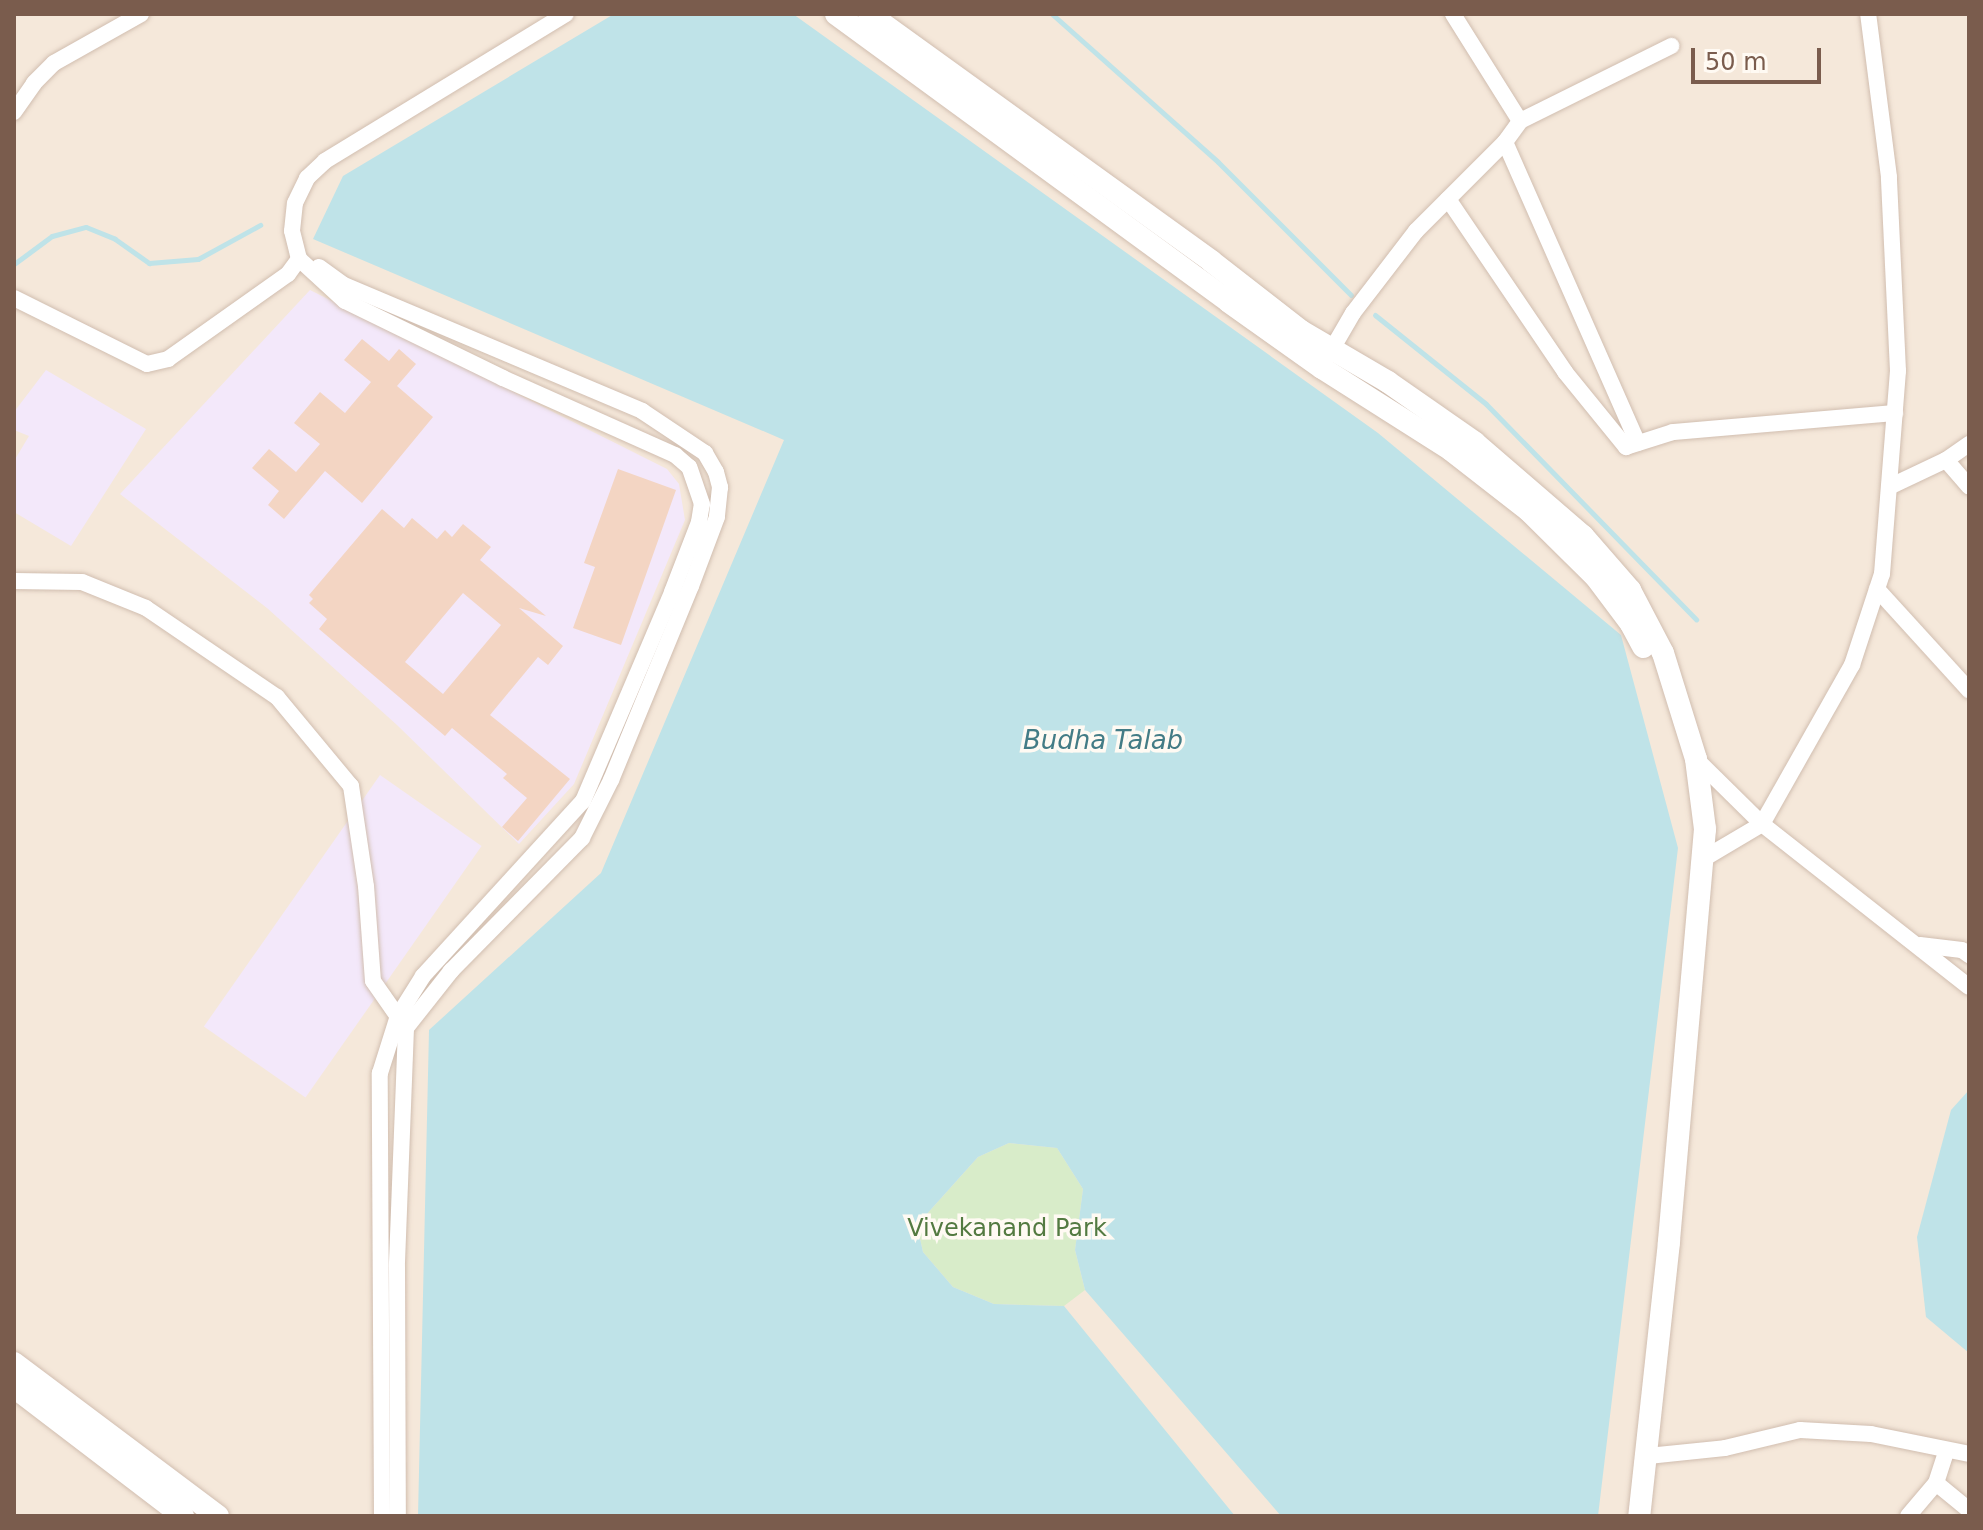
<!DOCTYPE html>
<style>
body{margin:0}
#map{position:relative;width:1983px;height:1530px;overflow:hidden;background:#fdf6ec;font-family:"DejaVu Sans",sans-serif}
div>[style]{position:absolute}
[style*='--x']{left:calc(var(--x)*1px);top:calc(var(--y)*1px);width:calc(var(--w)*1px);rotate:calc(var(--a)*1deg)}
.residential>*{inset:0;background:#f5e8da;transform-origin:0 0}
.education>*{inset:0;background:#f3e8fa;transform-origin:0 0}
.green>*{inset:0;background:#d8ecc9}
.water>*{inset:0;background:#bfe3e8}
.stream>*{height:5px;margin:-2.5px;padding:0 2.5px;transform-origin:2.5px;border-radius:2.5px;background:#bfe3e8}
.building>*{inset:0;background:#f3d5c3}
.roads{filter:drop-shadow(0 0 2px #d1beb0) drop-shadow(0 0 2px #d1beb0)}
.minor>*{height:16px;margin:-8px;padding:0 8px;transform-origin:8px;border-radius:8px;background:#fff}
.tertiary>*{height:22px;margin:-11px;padding:0 11px;transform-origin:11px;border-radius:11px;background:#fff}
span{translate:-50% -50%;white-space:nowrap;text-align:center;line-height:1.15;-webkit-text-stroke:7px #fffaf3;paint-order:stroke}
.park-label{font-size:24px;color:#537a41}
.water-label{font-size:26px;color:#437c86;font-style:italic}
.frame{position:absolute;inset:0;border:16px solid #7a5c4d;pointer-events:none}
.scale{position:absolute;left:1691px;top:48px;width:130px;height:36px;box-sizing:border-box;border:4px solid #7a5c4d;border-top:0;padding-left:10px;font-size:24px;line-height:28px;white-space:nowrap;color:#7a5c4d;-webkit-text-stroke:6px #fffaf3;paint-order:stroke}
</style>
<div id="map">
<div class="residential">
<div style="left:14px;top:14px;width:1955px;height:1502px"></div>
</div>
<div class="education">
<div style="clip-path:polygon(310px 290px,667px 469px,679px 484px,685px 520px,574px 784px,519px 844px,397px 725px,267px 608px,120px 494px)"></div>
<div style="clip-path:polygon(46px 370px,146px 429px,71px 546px,14px 512px,14px 461px,29px 436px,14px 430px,14px 412px)"></div>
<div style="left:380px;top:775px;width:124px;height:307px;rotate:35deg"></div>
</div>
<div class="green">
<div style="clip-path:polygon(1009px 1143px,1057px 1148px,1083px 1189px,1075px 1250px,1085px 1290px,1064px 1306px,994px 1304px,953px 1287px,923px 1252px,917px 1225px,978px 1157px)"></div>
</div>
<div class="water">
<div style="clip-path:polygon(614px 14px,793px 14px,1378px 433px,1621px 635px,1678px 848px,1598px 1516px,1281px 1516px,1085px 1290px,1075px 1250px,1083px 1189px,1057px 1148px,1009px 1143px,978px 1157px,917px 1225px,923px 1252px,953px 1287px,994px 1304px,1064px 1306px,1235px 1516px,418px 1516px,429px 1030px,601px 873px,784px 440px,313px 239px,343px 176px)"></div>
<div style="clip-path:polygon(1969px 1090px,1969px 1353px,1926px 1317px,1917px 1237px,1951px 1110px)"></div>
</div>
<div class="stream">
<div style="--x:1052;--y:14;--w:222;--a:41.7"></div>
<div style="--x:1218;--y:162;--w:188;--a:45"></div>
<div style="--x:14;--y:264;--w:47;--a:-36.4"></div>
<div style="--x:52;--y:236;--w:35;--a:-15"></div>
<div style="--x:86;--y:227;--w:31;--a:22"></div>
<div style="--x:115;--y:239;--w:42;--a:35.2"></div>
<div style="--x:149;--y:263;--w:49;--a:-4.7"></div>
<div style="--x:198;--y:259;--w:71;--a:-28.7"></div>
<div style="--x:1375;--y:315;--w:142;--a:38.7"></div>
<div style="--x:1486;--y:404;--w:301;--a:45.7"></div>
</div>
<div class="building">
<div style="clip-path:polygon(362px 339px,389px 361px,399px 349px,416px 364px,397px 386px,433px 417px,362px 503px,325px 471px,284px 519px,268px 505px,279px 491px,252px 468px,269px 449px,296px 472px,320px 444px,294px 423px,320px 392px,345px 413px,371px 382px,344px 360px)"></div>
<div style="clip-path:polygon(618px 469px,676px 490px,621px 645px,573px 628px,595px 567px,584px 563px)"></div>
<div style="clip-path:polygon(evenodd,382px 509px,404px 528px,412px 518px,437px 539px,445px 530px,452px 537px,463px 524px,491px 547px,480px 560px,546px 616px,519px 608px,563px 646px,548px 665px,538px 657px,490px 715px,570px 779px,518px 841px,502px 827px,527px 798px,503px 778px,507px 774px,452px 728px,445px 736px,319px 629px,327px 619px,309px 603px,313px 599px,309px 595px,382px 509px,463px 593px,501px 625px,443px 694px,405px 662px,463px 593px)"></div>
</div>
<div class="roads">
<div class="minor">
<div style="--x:14;--y:112;--w:35;--a:-55"></div>
<div style="--x:34;--y:83;--w:28;--a:-45"></div>
<div style="--x:54;--y:63;--w:100;--a:-29.4"></div>
<div style="--x:1520;--y:121;--w:169;--a:-26.4"></div>
<div style="--x:1505;--y:142;--w:329;--a:66.2"></div>
<div style="--x:1448;--y:199;--w:209;--a:55.9"></div>
<div style="--x:1565;--y:372;--w:97;--a:50.9"></div>
<div style="--x:1626;--y:447;--w:49;--a:-17.7"></div>
<div style="--x:1673;--y:432;--w:223;--a:-4.9"></div>
<div style="--x:319;--y:267;--w:29;--a:36"></div>
<div style="--x:342;--y:284;--w:326;--a:22.9"></div>
<div style="--x:642;--y:411;--w:76;--a:33.7"></div>
<div style="--x:705;--y:453;--w:22;--a:60"></div>
<div style="--x:716;--y:472;--w:16;--a:75"></div>
<div style="--x:720;--y:487;--w:30;--a:96"></div>
<div style="--x:717;--y:517;--w:74;--a:110.6"></div>
<div style="--x:691;--y:586;--w:210;--a:112.4"></div>
<div style="--x:611;--y:780;--w:65;--a:116.6"></div>
<div style="--x:582;--y:838;--w:187;--a:134.6"></div>
<div style="--x:451;--y:971;--w:73;--a:128.3"></div>
<div style="--x:406;--y:1028;--w:239;--a:92.2"></div>
<div style="--x:397;--y:1267;--w:249;--a:89.8"></div>
<div style="--x:14;--y:298;--w:148;--a:26.4"></div>
<div style="--x:147;--y:364;--w:22;--a:-13"></div>
<div style="--x:168;--y:359;--w:147;--a:-35.3"></div>
<div style="--x:288;--y:274;--w:19;--a:-54"></div>
<div style="--x:1328;--y:356;--w:50;--a:-59.8"></div>
<div style="--x:1353;--y:313;--w:103;--a:-52.5"></div>
<div style="--x:1416;--y:231;--w:126;--a:-45"></div>
<div style="--x:1505;--y:142;--w:26;--a:-54"></div>
<div style="--x:1520;--y:121;--w:126;--a:-122.1"></div>
<div style="--x:1946;--y:460;--w:35;--a:49"></div>
<div style="--x:1889;--y:487;--w:63;--a:-25.3"></div>
<div style="--x:1946;--y:460;--w:28;--a:-35"></div>
<div style="--x:14;--y:581;--w:68;--a:0.8"></div>
<div style="--x:82;--y:582;--w:69;--a:22.1"></div>
<div style="--x:146;--y:608;--w:158;--a:34.2"></div>
<div style="--x:277;--y:697;--w:116;--a:50.3"></div>
<div style="--x:351;--y:786;--w:101;--a:81.5"></div>
<div style="--x:366;--y:886;--w:95;--a:85.8"></div>
<div style="--x:373;--y:981;--w:52;--a:55.1"></div>
<div style="--x:1877;--y:589;--w:137;--a:47.7"></div>
<div style="--x:1696;--y:759;--w:93;--a:44.6"></div>
<div style="--x:1762;--y:824;--w:263;--a:38.2"></div>
<div style="--x:1703;--y:859;--w:69;--a:-30.7"></div>
<div style="--x:1762;--y:824;--w:183;--a:-60.5"></div>
<div style="--x:1852;--y:665;--w:96;--a:-71.8"></div>
<div style="--x:1882;--y:574;--w:204;--a:-85.5"></div>
<div style="--x:1898;--y:371;--w:194;--a:-92.7"></div>
<div style="--x:1889;--y:177;--w:164;--a:-97.3"></div>
<div style="--x:1920;--y:945;--w:42;--a:6.8"></div>
<div style="--x:1962;--y:950;--w:9;--a:36"></div>
<div style="--x:1648;--y:1456;--w:77;--a:-5.9"></div>
<div style="--x:1725;--y:1448;--w:77;--a:-13.5"></div>
<div style="--x:1800;--y:1430;--w:71;--a:3.2"></div>
<div style="--x:1871;--y:1434;--w:100;--a:11.5"></div>
<div style="--x:1936;--y:1483;--w:43;--a:39.3"></div>
<div style="--x:382;--y:1516;--w:443;--a:-90.3"></div>
<div style="--x:380;--y:1073;--w:60;--a:-72.5"></div>
<div style="--x:398;--y:1016;--w:47;--a:-58"></div>
<div style="--x:423;--y:976;--w:237;--a:-47.6"></div>
<div style="--x:583;--y:801;--w:227;--a:-66.9"></div>
<div style="--x:672;--y:592;--w:75;--a:-68.9"></div>
<div style="--x:699;--y:522;--w:18;--a:-81"></div>
<div style="--x:702;--y:504;--w:39;--a:-109"></div>
<div style="--x:689;--y:467;--w:18;--a:-139"></div>
<div style="--x:675;--y:455;--w:188;--a:-155.9"></div>
<div style="--x:503;--y:378;--w:176;--a:-154"></div>
<div style="--x:345;--y:301;--w:62;--a:-137.6"></div>
<div style="--x:299;--y:259;--w:29;--a:-104"></div>
<div style="--x:292;--y:231;--w:28;--a:-84"></div>
<div style="--x:295;--y:203;--w:28;--a:-64"></div>
<div style="--x:307;--y:178;--w:25;--a:-43"></div>
<div style="--x:325;--y:161;--w:282;--a:-31.4"></div>
<div style="--x:1908;--y:1516;--w:43;--a:-49.7"></div>
<div style="--x:1936;--y:1483;--w:33;--a:-72"></div>
</div>
<div class="tertiary">
<div style="--x:836;--y:14;--w:487;--a:36.2"></div>
<div style="--x:1229;--y:302;--w:114;--a:35.4"></div>
<div style="--x:1322;--y:368;--w:153;--a:32.4"></div>
<div style="--x:1451;--y:450;--w:99;--a:38"></div>
<div style="--x:1529;--y:511;--w:93;--a:44.6"></div>
<div style="--x:1595;--y:576;--w:60;--a:53.1"></div>
<div style="--x:1631;--y:624;--w:26;--a:62"></div>
<div style="--x:869;--y:14;--w:422;--a:35.8"></div>
<div style="--x:1211;--y:261;--w:114;--a:37.9"></div>
<div style="--x:1301;--y:331;--w:101;--a:30.4"></div>
<div style="--x:1388;--y:382;--w:105;--a:34.9"></div>
<div style="--x:1474;--y:442;--w:144;--a:40.8"></div>
<div style="--x:1583;--y:536;--w:72;--a:49"></div>
<div style="--x:1630;--y:590;--w:71;--a:62.4"></div>
<div style="--x:1663;--y:653;--w:111;--a:72.7"></div>
<div style="--x:1696;--y:759;--w:71;--a:82.7"></div>
<div style="--x:1705;--y:829;--w:415;--a:95"></div>
<div style="--x:1669;--y:1242;--w:276;--a:96.2"></div>
<div style="--x:14;--y:1363;--w:255;--a:36.9"></div>
<div style="--x:14;--y:1387;--w:213;--a:37.4"></div>
</div>
</div>
<div class="park-label">
<span style="left:1007px;top:1229px">Vivekanand Park</span>
</div>
<div class="water-label">
<span style="left:1103px;top:741px">Budha Talab</span>
</div>
<div class="frame"></div>
<div class="scale">50 m</div>
</div>
